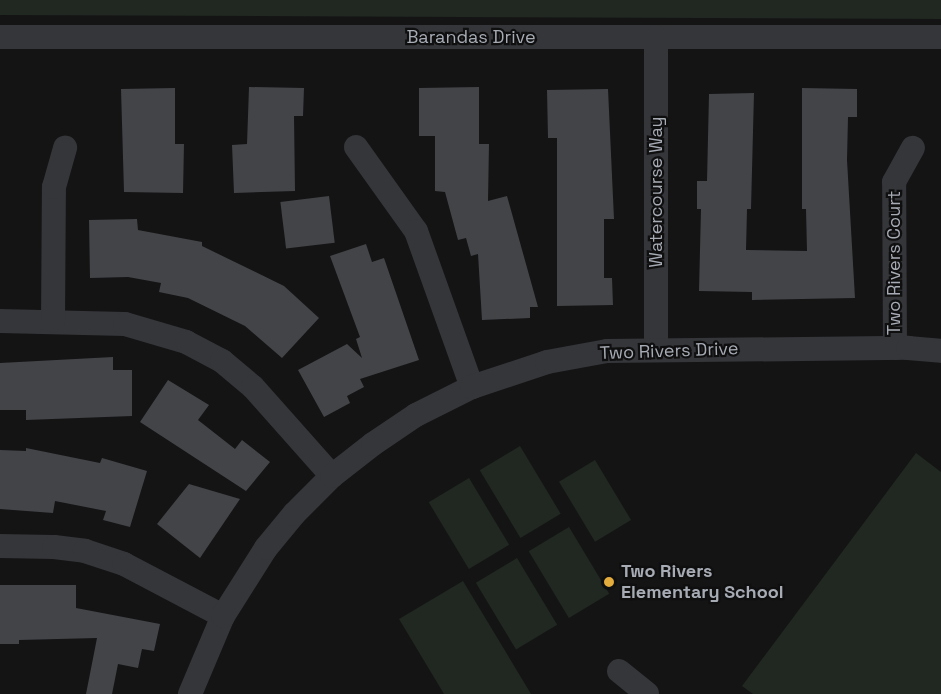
<!DOCTYPE html>
<style>
body{margin:0}
#map{position:relative;width:941px;height:694px;overflow:hidden;background:#141415;font-family:"Space Grotesk",sans-serif}
div>[style]{position:absolute}
[style*='--x']{left:calc(var(--x)*1px);top:calc(var(--y)*1px);width:calc(var(--w)*1px);rotate:calc(var(--a)*1deg)}
.green>*{inset:0;background:#202821;transform-origin:0 0}
.building>*{inset:0;background:#434448;transform-origin:0 0}
.minor>*{height:24px;margin:-12px;padding:0 12px;transform-origin:12px;border-radius:12px;background:#35363a}
.dots>*{width:16px;height:16px;translate:-50% -50%;box-sizing:border-box;border:3px solid #0f0f10;border-radius:50%}
span{translate:-50% -50%;white-space:nowrap;text-align:center;line-height:1.15;-webkit-text-stroke:4.5px #0f0f10;paint-order:stroke}
.street-label{font-size:18px;color:#a6abb4}
.poi-label{font-size:18px;color:#a6abb4;font-weight:700}
.left{translate:0 -50%;text-align:left}
</style>
<div id="map">
<div class="green">
<div style="clip-path:polygon(0 0,941px 0,941px 19px,0 15px)"></div>
<div style="left:520px;top:446px;width:79px;height:47px;rotate:59deg"></div>
<div style="clip-path:polygon(916px 453px,941px 472px,941px 694px,753px 694px,742px 686px)"></div>
<div style="left:595px;top:460px;width:70px;height:42px;rotate:59deg"></div>
<div style="left:469px;top:478px;width:78px;height:47px;rotate:59deg"></div>
<div style="left:569px;top:527px;width:78px;height:47px;rotate:59deg"></div>
<div style="left:517px;top:558px;width:78px;height:48px;rotate:59deg"></div>
<div style="clip-path:polygon(463px 581px,531px 694px,444px 694px,399px 619px)"></div>
</div>
<div class="building">
<div style="clip-path:polygon(249px 87px,304px 88px,303px 116px,294px 116px,295px 191px,234px 193px,232px 145px,247px 144px)"></div>
<div style="clip-path:polygon(479px 87px,479px 144px,489px 144px,488px 201px,507px 196px,538px 307px,530px 307px,530px 318px,482px 320px,478px 254px,471px 256px,466px 238px,458px 240px,445px 192px,435px 191px,435px 136px,419px 136px,419px 88px)"></div>
<div style="clip-path:polygon(175px 88px,175px 144px,184px 144px,183px 193px,124px 192px,121px 89px)"></div>
<div style="clip-path:polygon(802px 88px,857px 89px,857px 117px,848px 117px,847px 160px,855px 298px,752px 300px,752px 292px,699px 291px,701px 209px,697px 209px,697px 181px,707px 181px,709px 94px,754px 93px,751px 209px,747px 209px,746px 250px,807px 251px,806px 209px,802px 209px)"></div>
<div style="clip-path:polygon(608px 89px,614px 219px,604px 219px,604px 278px,612px 278px,613px 305px,557px 306px,557px 138px,548px 138px,547px 90px)"></div>
<div style="left:329px;top:196px;width:47px;height:49px;rotate:83deg"></div>
<div style="clip-path:polygon(137px 219px,138px 230px,202px 242px,202px 246px,284px 286px,319px 318px,282px 358px,245px 326px,188px 298px,159px 292px,161px 283px,128px 277px,90px 278px,89px 220px)"></div>
<div style="clip-path:polygon(366px 244px,372px 262px,384px 258px,419px 360px,360px 379px,364px 387px,347px 396px,350px 403px,324px 417px,298px 370px,347px 344px,362px 358px,356px 339px,360px 337px,330px 256px)"></div>
<div style="clip-path:polygon(113px 357px,113px 370px,132px 370px,132px 416px,26px 420px,26px 410px,0 410px,0 363px)"></div>
<div style="clip-path:polygon(168px 380px,209px 405px,198px 420px,235px 449px,242px 440px,270px 462px,246px 491px,140px 422px)"></div>
<div style="clip-path:polygon(26px 448px,100px 463px,102px 458px,147px 471px,130px 527px,103px 520px,106px 511px,55px 501px,53px 513px,0 509px,0 450px,26px 451px)"></div>
<div style="clip-path:polygon(189px 484px,240px 499px,200px 558px,157px 524px)"></div>
<div style="clip-path:polygon(0 585px,76px 585px,76px 608px,160px 624px,154px 651px,142px 649px,138px 668px,118px 664px,112px 694px,86px 694px,97px 638px,19px 640px,19px 644px,0 644px)"></div>
</div>
<div class="minor">
<div style="--x:0;--y:37;--w:941;--a:0"></div>
<div style="--x:656;--y:37;--w:311;--a:90"></div>
<div style="--x:356;--y:147;--w:103;--a:54.5"></div>
<div style="--x:416;--y:231;--w:166;--a:70.3"></div>
<div style="--x:0;--y:321;--w:125;--a:1.4"></div>
<div style="--x:125;--y:324;--w:64;--a:16.4"></div>
<div style="--x:186;--y:342;--w:41;--a:27.8"></div>
<div style="--x:222;--y:361;--w:40;--a:40"></div>
<div style="--x:253;--y:387;--w:119;--a:48.4"></div>
<div style="--x:53;--y:321;--w:134;--a:-89.6"></div>
<div style="--x:54;--y:187;--w:41;--a:-74.2"></div>
<div style="--x:895;--y:348;--w:166;--a:-90.3"></div>
<div style="--x:894;--y:182;--w:39;--a:-61"></div>
<div style="--x:0;--y:546;--w:54;--a:1.1"></div>
<div style="--x:54;--y:547;--w:31;--a:7"></div>
<div style="--x:85;--y:551;--w:41;--a:18.4"></div>
<div style="--x:124;--y:564;--w:112;--a:27.7"></div>
<div style="--x:619;--y:671;--w:36;--a:39"></div>
<div style="--x:190;--y:694;--w:85;--a:-67.1"></div>
<div style="--x:223;--y:616;--w:80;--a:-57.7"></div>
<div style="--x:266;--y:548;--w:44;--a:-50.5"></div>
<div style="--x:294;--y:514;--w:54;--a:-45"></div>
<div style="--x:332;--y:476;--w:52;--a:-38"></div>
<div style="--x:373;--y:444;--w:52;--a:-34"></div>
<div style="--x:416;--y:415;--w:63;--a:-26.6"></div>
<div style="--x:472;--y:387;--w:79;--a:-18.4"></div>
<div style="--x:547;--y:362;--w:61;--a:-10.4"></div>
<div style="--x:607;--y:351;--w:301;--a:-0.6"></div>
<div style="--x:908;--y:348;--w:33;--a:5"></div>
</div>
<div class="dots">
<div style="left:609px;top:582px;background:#e4ab3d"></div>
</div>
<div class="street-label">
<span style="left:471px;top:37px">Barandas Drive</span>
<span style="left:656px;top:192px;rotate:-90deg">Watercourse Way</span>
<span style="left:894px;top:263px;rotate:-90deg">Two Rivers Court</span>
<span style="left:669px;top:351px;rotate:-2deg">Two Rivers Drive</span>
</div>
<div class="poi-label">
<span class="left" style="left:621px;top:582px">Two Rivers<br>Elementary School</span>
</div>
</div>
